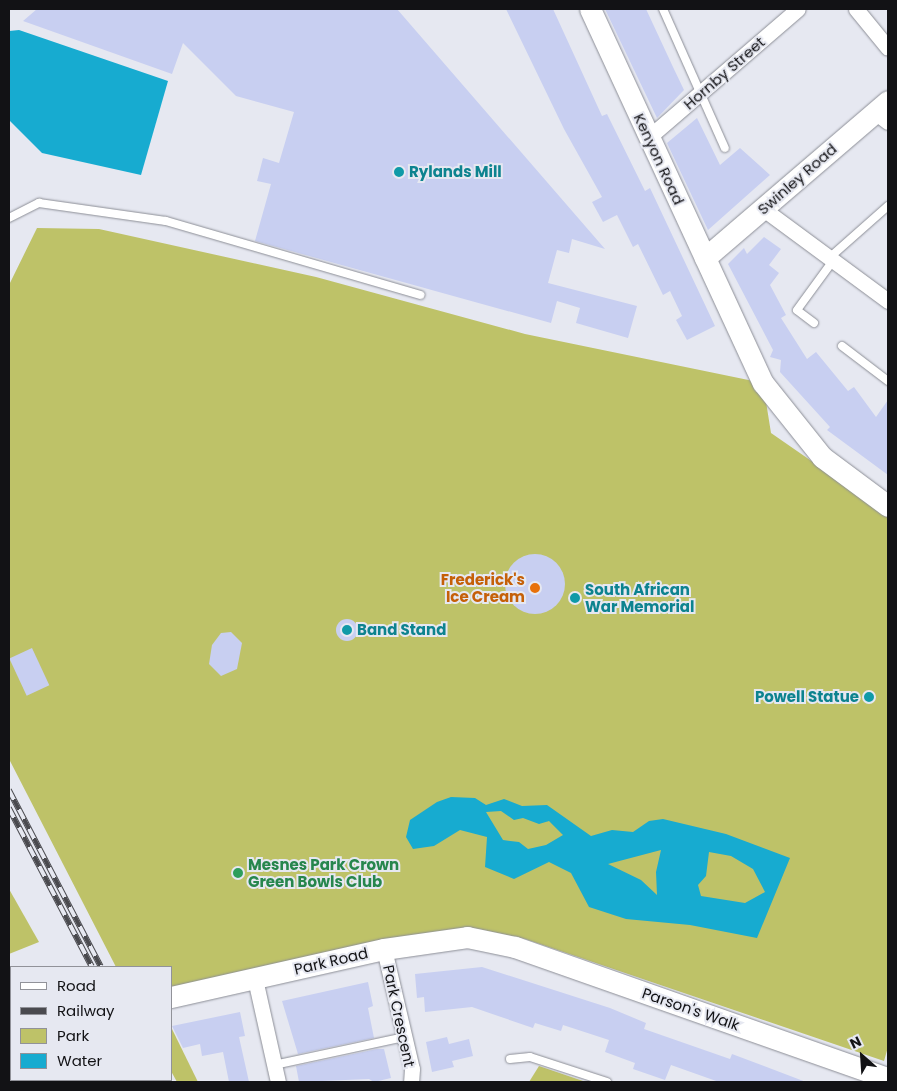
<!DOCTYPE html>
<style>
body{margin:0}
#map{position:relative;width:897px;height:1091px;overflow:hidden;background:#e6e8f1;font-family:Poppins,sans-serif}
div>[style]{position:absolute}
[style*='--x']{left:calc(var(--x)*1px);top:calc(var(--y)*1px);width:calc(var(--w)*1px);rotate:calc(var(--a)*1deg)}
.green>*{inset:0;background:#bec268}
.water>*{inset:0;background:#17abd0}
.building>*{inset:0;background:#c8cff1;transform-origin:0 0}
.round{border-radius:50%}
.roads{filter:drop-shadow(0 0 1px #8c8e96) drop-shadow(0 0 1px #8c8e96)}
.lane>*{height:8px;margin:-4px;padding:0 4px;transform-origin:4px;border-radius:4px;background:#fff}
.street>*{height:15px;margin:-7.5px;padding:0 7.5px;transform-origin:7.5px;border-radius:7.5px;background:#fff}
.secondary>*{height:21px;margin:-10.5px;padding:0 10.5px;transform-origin:10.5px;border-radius:10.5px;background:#fff}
.rail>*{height:5.5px;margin-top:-2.75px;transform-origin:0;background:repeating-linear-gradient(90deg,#e6e8f1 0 11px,#4a4a4f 0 22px);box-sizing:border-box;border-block:1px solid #4a4a4f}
.dots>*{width:14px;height:14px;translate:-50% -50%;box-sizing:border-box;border:2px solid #e6e8f1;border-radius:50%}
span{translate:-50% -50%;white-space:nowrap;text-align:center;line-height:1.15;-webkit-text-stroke:4px #e6e8f1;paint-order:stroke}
.street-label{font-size:15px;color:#121215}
.culture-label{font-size:15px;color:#0d838f;font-weight:700}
.left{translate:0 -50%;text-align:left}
.right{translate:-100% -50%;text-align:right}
.food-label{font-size:15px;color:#c56008;font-weight:700}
.leisure-label{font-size:15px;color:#27864d;font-weight:700}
.frame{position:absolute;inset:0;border:10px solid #121215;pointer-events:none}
.legend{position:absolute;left:10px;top:966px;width:162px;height:115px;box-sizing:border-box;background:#e6e8f1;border:1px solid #919299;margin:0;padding:6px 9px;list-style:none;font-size:15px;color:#121215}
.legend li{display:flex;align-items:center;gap:10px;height:25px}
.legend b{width:25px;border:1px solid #919299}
.north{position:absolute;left:837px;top:1031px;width:50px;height:50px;-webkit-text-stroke:4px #e6e8f1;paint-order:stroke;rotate:334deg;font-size:14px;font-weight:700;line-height:20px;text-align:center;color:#121215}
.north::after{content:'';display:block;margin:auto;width:18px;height:22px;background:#121215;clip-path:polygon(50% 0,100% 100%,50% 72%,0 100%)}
</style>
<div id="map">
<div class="green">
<div style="clip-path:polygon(37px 228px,99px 229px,316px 277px,525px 334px,763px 383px,771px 433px,888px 514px,888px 1047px,884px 1061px,525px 939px,478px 929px,171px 991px,171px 967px,116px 967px,9px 759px,9px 285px)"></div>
<div style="clip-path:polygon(9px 889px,39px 942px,9px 954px)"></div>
<div style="clip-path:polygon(171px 1027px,198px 1082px,177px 1082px,171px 1071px)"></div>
<div style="clip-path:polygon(539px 1066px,586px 1082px,529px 1082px)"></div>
</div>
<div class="water">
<div style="clip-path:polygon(19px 30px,168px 81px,141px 175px,42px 153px,9px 120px,9px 31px)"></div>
<div style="clip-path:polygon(evenodd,451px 797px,475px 798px,486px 805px,504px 799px,522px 806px,547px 805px,591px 836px,612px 830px,633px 832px,649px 821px,663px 819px,726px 834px,790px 858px,757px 938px,690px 925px,626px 919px,589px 907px,571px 873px,549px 862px,514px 879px,485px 867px,487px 837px,460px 830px,434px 846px,413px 849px,406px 837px,410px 820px,437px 802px,451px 797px,501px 811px,514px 820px,523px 818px,539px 824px,549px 821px,563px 835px,546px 845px,528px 849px,519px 842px,503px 840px,486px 812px,501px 811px,451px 797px,661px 850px,656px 872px,657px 895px,641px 880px,608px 864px,661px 850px,451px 797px,709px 852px,731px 856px,753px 869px,765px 892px,745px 903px,701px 896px,698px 885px,706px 876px,709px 852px)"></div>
</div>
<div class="building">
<div style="clip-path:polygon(37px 9px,397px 9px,605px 249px,572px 239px,569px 253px,557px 250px,548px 283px,637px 306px,628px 338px,576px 323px,580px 308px,557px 301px,551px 323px,255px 241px,271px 184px,257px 181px,263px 158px,279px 163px,294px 112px,236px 96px,183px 43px,172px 74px,23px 21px)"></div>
<div style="clip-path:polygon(506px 9px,553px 9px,602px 116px,607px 114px,645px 191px,650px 188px,715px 326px,687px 340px,676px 320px,682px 316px,670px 291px,663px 295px,638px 244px,633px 247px,617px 215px,603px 222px,592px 202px,602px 197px,564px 129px)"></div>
<div style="clip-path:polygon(605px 9px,646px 9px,673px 67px,684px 90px,657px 118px)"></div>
<div style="clip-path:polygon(697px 118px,720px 165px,740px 148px,770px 175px,708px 230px,667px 143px)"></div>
<div style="clip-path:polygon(764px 237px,781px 249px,769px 265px,779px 273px,770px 285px,786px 315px,781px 318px,807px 359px,816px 352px,848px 391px,854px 387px,876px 417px,888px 400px,888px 475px,827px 430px,830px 427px,780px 372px,781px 360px,770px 357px,773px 350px,728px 264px,744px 248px,747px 254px)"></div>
<div class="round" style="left:505px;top:554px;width:60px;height:60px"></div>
<div class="round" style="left:336px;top:619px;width:22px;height:22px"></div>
<div style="clip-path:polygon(231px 632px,242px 643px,237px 669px,221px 676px,209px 664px,212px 645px,221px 633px)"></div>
<div style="left:32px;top:648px;width:41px;height:25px;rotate:65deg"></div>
<div style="clip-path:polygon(482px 967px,610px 1008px,646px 1023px,644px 1029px,730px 1059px,732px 1054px,806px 1082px,719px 1082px,671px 1065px,665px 1080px,633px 1069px,635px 1063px,605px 1052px,609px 1040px,563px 1025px,561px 1031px,535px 1023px,533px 1028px,472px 1007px,425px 1012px,424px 997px,417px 998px,415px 974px)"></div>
<div style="clip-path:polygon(368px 982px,373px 1006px,368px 1008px,374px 1038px,298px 1054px,282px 1001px)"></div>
<div style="clip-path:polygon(240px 1012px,245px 1036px,239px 1037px,249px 1082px,229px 1082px,223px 1052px,202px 1056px,200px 1044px,183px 1048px,172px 1026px)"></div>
<div style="clip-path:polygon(447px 1037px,449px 1044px,469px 1039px,473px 1056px,452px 1061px,454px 1067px,432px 1072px,426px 1042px)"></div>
<div style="clip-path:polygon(377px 1049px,384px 1049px,391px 1078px,374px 1082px,369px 1079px,299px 1082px,296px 1066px)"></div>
</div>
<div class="roads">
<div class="lane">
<div style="--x:663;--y:9;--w:152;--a:66"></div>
<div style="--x:9;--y:218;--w:34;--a:-27"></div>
<div style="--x:39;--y:203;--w:128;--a:8.1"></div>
<div style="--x:166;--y:221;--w:265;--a:16.2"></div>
<div style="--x:828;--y:259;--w:80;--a:-41.5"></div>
<div style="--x:814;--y:323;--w:21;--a:-143"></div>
<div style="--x:797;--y:310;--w:59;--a:-53.9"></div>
<div style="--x:842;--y:346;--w:58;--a:37.3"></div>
<div style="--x:510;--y:1059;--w:20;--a:-6"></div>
<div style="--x:530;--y:1057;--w:81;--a:18"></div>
<div style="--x:274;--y:1065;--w:134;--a:-12.1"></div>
</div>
<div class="street">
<div style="--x:856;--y:9;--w:50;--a:50.6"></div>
<div style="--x:875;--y:112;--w:16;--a:38"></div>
<div style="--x:649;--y:137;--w:196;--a:-40.7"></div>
<div style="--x:762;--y:208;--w:157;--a:36.4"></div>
<div style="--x:384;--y:949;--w:123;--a:76.9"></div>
<div style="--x:412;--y:1069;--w:13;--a:94"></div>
<div style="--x:255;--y:979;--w:106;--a:77.4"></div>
</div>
<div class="secondary">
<div style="--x:590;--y:9;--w:412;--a:65.2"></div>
<div style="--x:763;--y:383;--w:95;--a:51.4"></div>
<div style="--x:822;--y:457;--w:82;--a:36.6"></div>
<div style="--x:705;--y:258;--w:241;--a:-40.6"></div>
<div style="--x:171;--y:997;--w:218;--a:-12.7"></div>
<div style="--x:384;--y:949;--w:84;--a:-8.2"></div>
<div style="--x:467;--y:937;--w:49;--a:11.8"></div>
<div style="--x:515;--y:947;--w:395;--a:19.4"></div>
<div style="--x:9;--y:1047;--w:2;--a:0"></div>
</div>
</div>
<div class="rail">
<div style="--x:9;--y:790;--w:199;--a:62.5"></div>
<div style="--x:9;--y:808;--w:179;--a:62.4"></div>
<div style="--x:150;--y:1080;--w:2;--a:63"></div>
<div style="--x:160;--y:1080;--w:2;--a:63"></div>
</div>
<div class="dots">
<div style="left:399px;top:172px;background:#0f9aa8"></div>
<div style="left:535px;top:588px;background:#e8710a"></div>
<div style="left:575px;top:598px;background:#0f9aa8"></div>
<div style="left:347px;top:630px;background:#0f9aa8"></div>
<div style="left:869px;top:697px;background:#0f9aa8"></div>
<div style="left:238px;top:873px;background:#2e9e5b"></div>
</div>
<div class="street-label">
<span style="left:724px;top:73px;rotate:-41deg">Hornby Street</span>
<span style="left:659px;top:159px;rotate:65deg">Kenyon Road</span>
<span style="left:797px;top:179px;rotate:-41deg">Swinley Road</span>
<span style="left:331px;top:961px;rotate:-13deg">Park Road</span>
<span style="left:691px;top:1009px;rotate:19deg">Parson's Walk</span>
<span style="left:399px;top:1016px;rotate:78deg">Park Crescent</span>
</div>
<div class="culture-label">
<span class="left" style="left:409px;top:172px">Rylands Mill</span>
<span class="left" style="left:585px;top:598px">South African<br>War Memorial</span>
<span class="left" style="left:357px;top:630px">Band Stand</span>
<span class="right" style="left:859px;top:697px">Powell Statue</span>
</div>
<div class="food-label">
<span class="right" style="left:525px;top:588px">Frederick's<br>Ice Cream</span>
</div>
<div class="leisure-label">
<span class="left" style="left:248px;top:873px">Mesnes Park Crown<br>Green Bowls Club</span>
</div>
<div class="frame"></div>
<ul class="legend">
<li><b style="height:6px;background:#fff"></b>Road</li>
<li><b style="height:6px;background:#4a4a4f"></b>Railway</li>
<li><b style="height:14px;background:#bec268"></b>Park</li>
<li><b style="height:14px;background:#17abd0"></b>Water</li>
</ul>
<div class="north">N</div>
</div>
